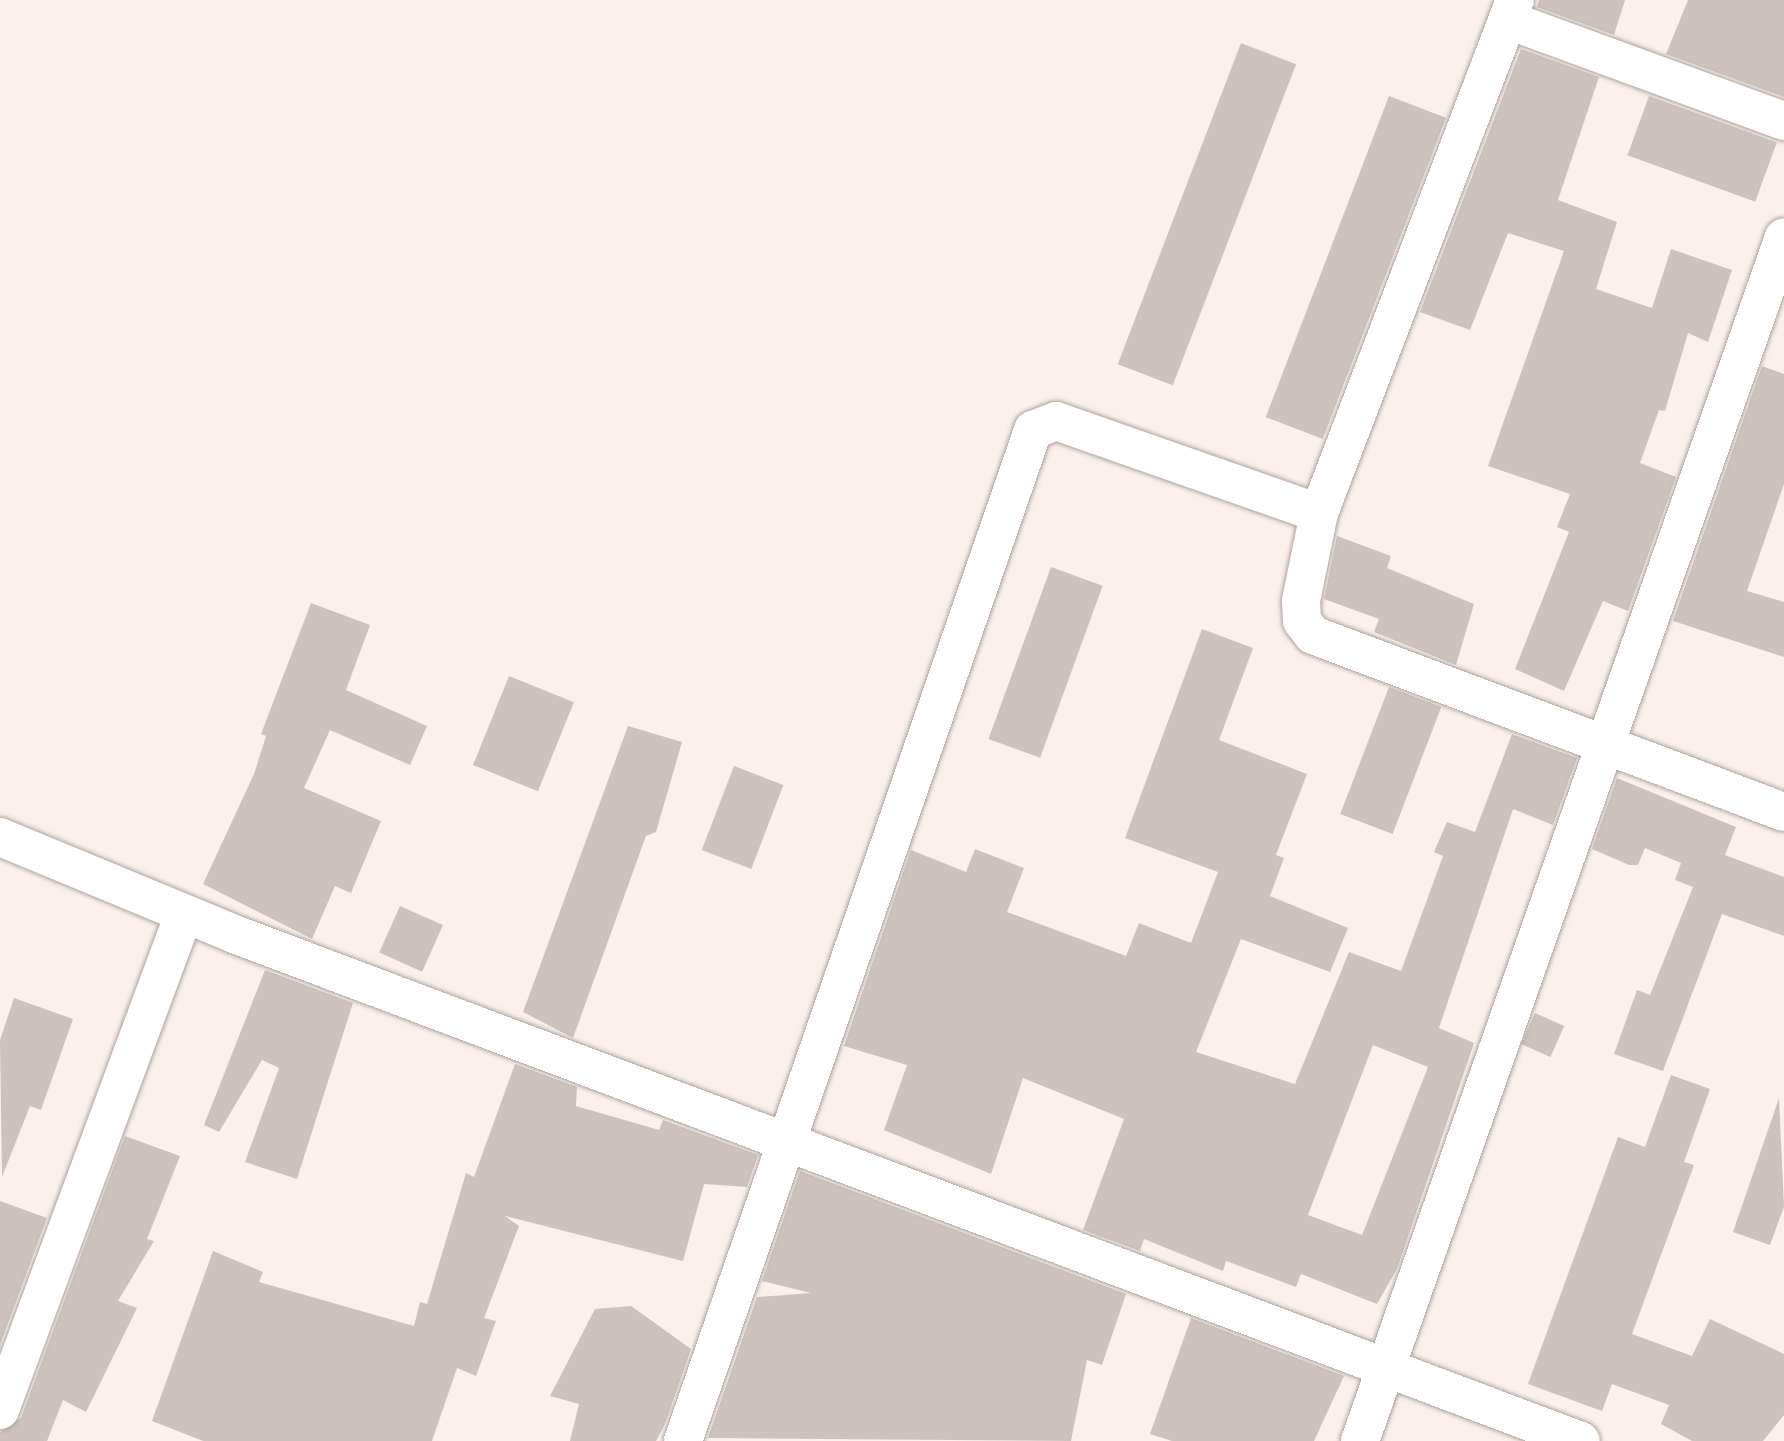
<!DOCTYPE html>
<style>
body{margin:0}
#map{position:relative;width:1784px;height:1441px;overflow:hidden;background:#fcf0ec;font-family:"PT Sans",sans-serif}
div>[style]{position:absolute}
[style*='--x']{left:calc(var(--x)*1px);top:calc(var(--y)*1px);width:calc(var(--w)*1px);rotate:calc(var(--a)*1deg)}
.building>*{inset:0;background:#cdc2be;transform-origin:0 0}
.roads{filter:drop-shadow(0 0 2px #aea29e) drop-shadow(0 0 2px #aea29e)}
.minor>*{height:38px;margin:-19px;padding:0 19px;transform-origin:19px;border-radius:19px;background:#fff}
span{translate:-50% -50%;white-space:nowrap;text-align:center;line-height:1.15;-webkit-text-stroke:8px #fff;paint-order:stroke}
</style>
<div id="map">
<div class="building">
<div style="clip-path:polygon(1539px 0,1625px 0,1614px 35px,1537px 7px)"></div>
<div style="clip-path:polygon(1688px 0,1784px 0,1784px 97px,1666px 54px)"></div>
<div style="left:1241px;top:43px;width:59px;height:344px;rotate:21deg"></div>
<div style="clip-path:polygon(1521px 49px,1599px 77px,1558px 200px,1617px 222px,1596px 289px,1652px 308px,1671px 249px,1732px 270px,1708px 342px,1688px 333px,1665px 411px,1659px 410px,1640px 463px,1676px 477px,1628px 611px,1603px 601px,1564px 691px,1515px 669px,1569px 532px,1557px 527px,1570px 494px,1488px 466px,1564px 251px,1508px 233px,1470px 330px,1420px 312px)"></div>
<div style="left:1389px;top:96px;width:61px;height:344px;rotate:21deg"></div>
<div style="left:1649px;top:96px;width:136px;height:63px;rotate:20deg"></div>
<div style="clip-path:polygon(1762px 366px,1784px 374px,1784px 484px,1747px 591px,1784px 602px,1784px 657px,1673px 621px)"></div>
<div style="clip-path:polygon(1337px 536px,1391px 556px,1387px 568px,1474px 604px,1456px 665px,1374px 632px,1379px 619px,1324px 599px)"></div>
<div style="left:1051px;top:567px;width:55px;height:183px;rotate:20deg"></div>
<div style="clip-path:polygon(311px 603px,370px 625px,346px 690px,427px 726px,410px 765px,330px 730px,304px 788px,381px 821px,351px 893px,335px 886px,312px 939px,203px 884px,254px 774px,266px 736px,261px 734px)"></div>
<div style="clip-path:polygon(evenodd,1202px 629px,1253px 648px,1219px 740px,1307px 774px,1276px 855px,1284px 858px,1270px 896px,1348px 928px,1330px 972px,1241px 939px,1196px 1052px,1295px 1084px,1349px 952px,1401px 971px,1443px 856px,1434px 852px,1447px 822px,1475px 832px,1512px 734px,1577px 758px,1553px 825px,1513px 809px,1439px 1028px,1474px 1043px,1397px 1269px,1377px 1304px,1301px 1274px,1296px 1287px,1226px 1261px,1223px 1271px,1144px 1239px,1140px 1251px,1083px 1230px,1124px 1119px,1023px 1078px,991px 1174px,884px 1130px,907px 1065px,844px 1046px,911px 850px,966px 872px,975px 849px,1024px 868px,1007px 912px,1126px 956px,1139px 923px,1191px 943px,1218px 872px,1125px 838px,1202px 629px,1373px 1045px,1428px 1067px,1362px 1235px,1308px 1215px,1373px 1045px)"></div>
<div style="left:509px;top:676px;width:70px;height:96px;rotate:22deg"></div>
<div style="left:1389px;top:687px;width:56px;height:136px;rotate:21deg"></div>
<div style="clip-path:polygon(628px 726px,682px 742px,656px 832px,646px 836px,573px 1038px,523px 1012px)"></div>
<div style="left:734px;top:766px;width:53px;height:90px;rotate:21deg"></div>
<div style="clip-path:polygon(1617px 778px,1736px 827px,1725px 855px,1784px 877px,1784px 936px,1722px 914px,1663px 1071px,1614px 1054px,1637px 990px,1650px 995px,1693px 887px,1675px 880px,1681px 863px,1645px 848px,1638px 865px,1629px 865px,1592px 849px)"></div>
<div style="left:400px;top:906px;width:47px;height:51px;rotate:24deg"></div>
<div style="clip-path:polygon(265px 970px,353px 1003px,297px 1179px,245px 1162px,279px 1068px,262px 1060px,219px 1132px,204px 1125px)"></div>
<div style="clip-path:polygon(14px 998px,73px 1019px,41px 1110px,30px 1106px,2px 1177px,0 1040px)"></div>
<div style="left:1535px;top:1013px;width:32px;height:34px;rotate:24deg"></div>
<div style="clip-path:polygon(515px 1064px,577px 1087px,576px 1106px,659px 1130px,663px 1120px,758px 1155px,747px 1187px,704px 1184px,683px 1261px,505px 1216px,519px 1226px,484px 1318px,496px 1321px,476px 1376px,457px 1368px,432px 1441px,203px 1441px,152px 1421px,213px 1251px,263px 1272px,259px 1282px,414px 1326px,420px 1302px,427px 1304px,466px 1173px,474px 1177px)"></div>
<div style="clip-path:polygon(1671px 1075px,1710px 1089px,1684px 1162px,1694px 1165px,1632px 1334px,1692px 1356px,1710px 1319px,1784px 1354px,1784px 1415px,1763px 1441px,1692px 1441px,1661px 1424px,1669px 1405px,1612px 1384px,1602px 1411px,1528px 1384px,1618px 1137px,1645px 1147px)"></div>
<div style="clip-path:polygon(1779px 1098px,1784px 1207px,1770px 1245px,1733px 1232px)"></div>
<div style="clip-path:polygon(125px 1136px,180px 1156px,147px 1239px,154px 1241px,118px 1301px,137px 1308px,86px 1412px,63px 1400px,47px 1441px,0 1441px,0 1432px,21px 1418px)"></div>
<div style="clip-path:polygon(800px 1171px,1126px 1294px,1102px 1365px,1087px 1360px,1071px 1441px,708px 1438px,757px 1297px,811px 1293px,762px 1281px)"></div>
<div style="clip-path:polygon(0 1201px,47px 1218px,0 1345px)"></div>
<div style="clip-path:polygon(631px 1306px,691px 1349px,665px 1424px,656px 1441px,570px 1441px,579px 1404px,550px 1396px,595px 1309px)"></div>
<div style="clip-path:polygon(1191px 1318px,1344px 1376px,1314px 1441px,1172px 1441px,1150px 1434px)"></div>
</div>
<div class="roads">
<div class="minor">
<div style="--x:1508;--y:20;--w:294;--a:20.1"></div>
<div style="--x:1319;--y:513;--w:90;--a:101.6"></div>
<div style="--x:1301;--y:601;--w:20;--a:87"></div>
<div style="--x:1302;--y:621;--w:18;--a:52"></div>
<div style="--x:1313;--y:635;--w:503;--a:20.6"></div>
<div style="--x:0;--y:837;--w:253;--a:22.5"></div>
<div style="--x:234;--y:934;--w:1439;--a:20.63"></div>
<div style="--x:0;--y:1410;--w:529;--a:-69.65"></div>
<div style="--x:683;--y:1441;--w:1070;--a:-70.9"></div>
<div style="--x:1033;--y:430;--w:25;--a:-21"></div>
<div style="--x:1056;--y:421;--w:279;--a:19.3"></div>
<div style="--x:1319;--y:513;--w:549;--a:-69.09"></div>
<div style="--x:1360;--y:1441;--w:1276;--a:-70.6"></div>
</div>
</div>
</div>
